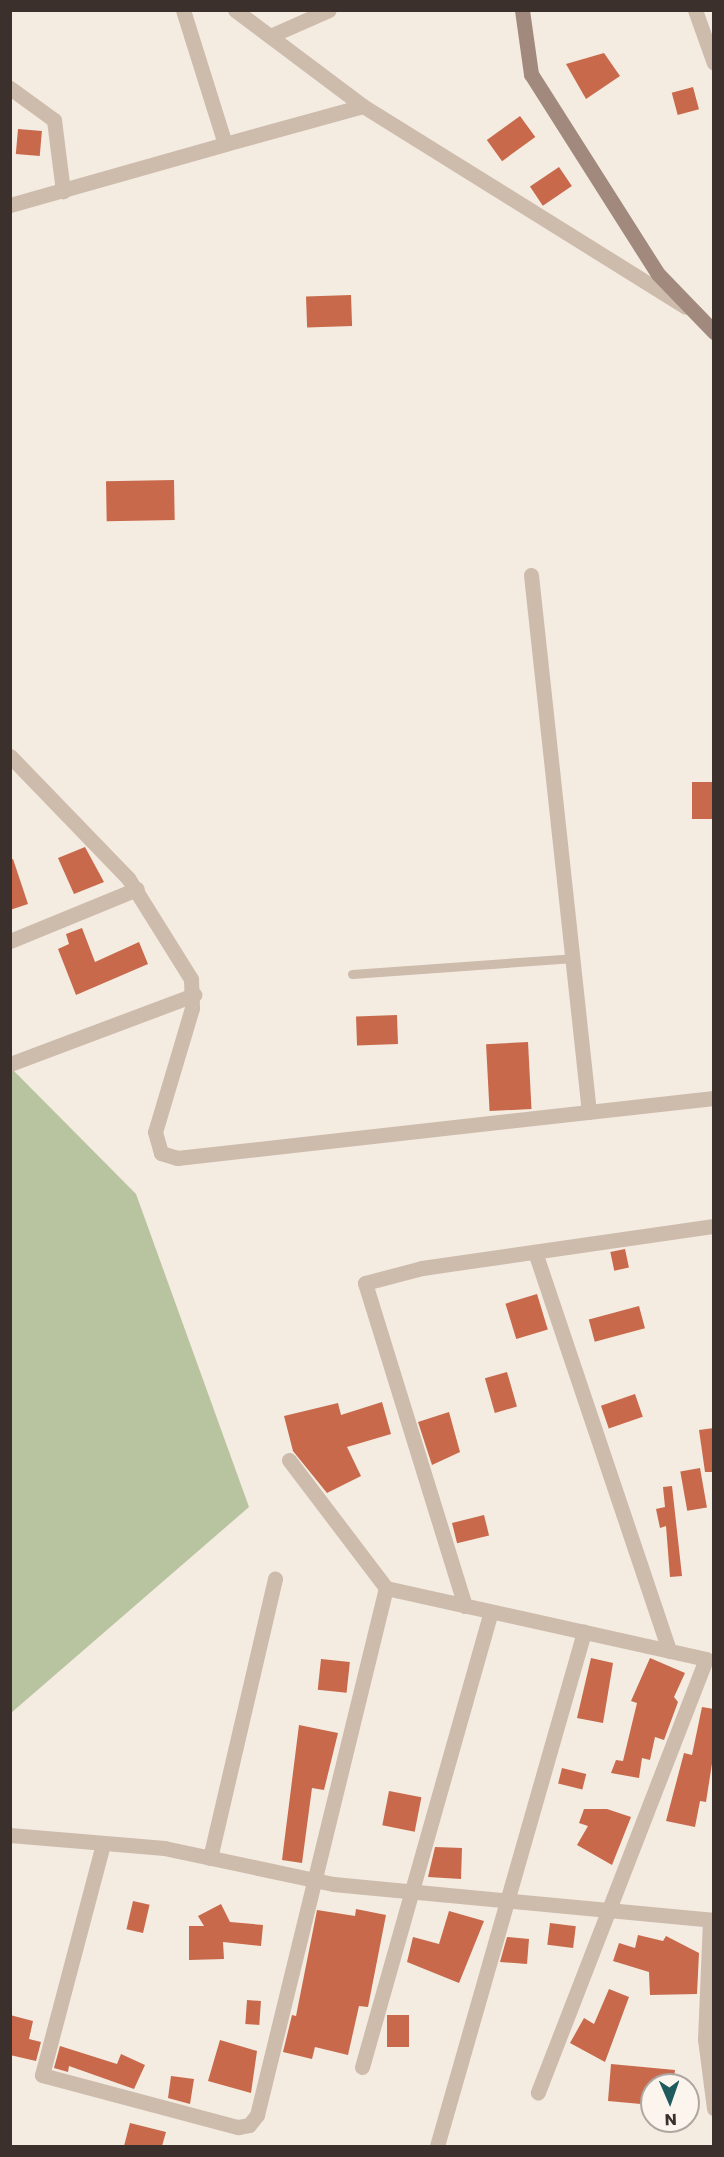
<!DOCTYPE html>
<style>
body{margin:0}
#map{position:relative;width:724px;height:2157px;overflow:hidden;background:#f4ebe1;font-family:Poppins,sans-serif}
div>[style]{position:absolute}
[style*='--x']{left:calc(var(--x)*1px);top:calc(var(--y)*1px);width:calc(var(--w)*1px);rotate:calc(var(--a)*1deg)}
.green>*{inset:0;background:#b8c4a0}
.building>*{inset:0;background:#c8694b;transform-origin:0 0}
.lane>*{height:9px;margin:-4.5px;padding:0 4.5px;transform-origin:4.5px;border-radius:4.5px;background:#cdbbac}
.street>*{height:15px;margin:-7.5px;padding:0 7.5px;transform-origin:7.5px;border-radius:7.5px;background:#cdbbac}
.secondary>*{height:15px;margin:-7.5px;padding:0 7.5px;transform-origin:7.5px;border-radius:7.5px;background:#a18a7d}
span{translate:-50% -50%;white-space:nowrap;text-align:center;line-height:1.15;-webkit-text-stroke:4.5px #fbf5ee;paint-order:stroke}
.frame{position:absolute;inset:0;border:12px solid #3b302b;pointer-events:none}
.north{position:absolute;left:640px;top:2073px;width:60px;height:60px;box-sizing:border-box;background:#fbf5ee;border:2px solid #aea6a0;border-radius:50%;rotate:178deg;font-size:16px;font-weight:700;line-height:24px;text-align:center;color:#3b302b}
.north::after{content:'';display:block;margin:auto;width:21px;height:27px;background:#1f5a5e;clip-path:polygon(50% 0,100% 100%,50% 72%,0 100%)}
</style>
<div id="map">
<div class="green">
<div style="clip-path:polygon(10px 1067px,136px 1194px,249px 1507px,11px 1713px)"></div>
</div>
<div class="building">
<div style="clip-path:polygon(604px 53px,620px 76px,586px 99px,566px 64px)"></div>
<div style="left:693px;top:87px;width:23px;height:22px;rotate:75deg"></div>
<div style="left:520px;top:116px;width:26px;height:41px;rotate:54deg"></div>
<div style="left:18px;top:129px;width:24px;height:25px;rotate:5deg"></div>
<div style="left:559px;top:167px;width:23px;height:35px;rotate:56deg"></div>
<div style="left:351px;top:295px;width:31px;height:45px;rotate:88deg"></div>
<div style="left:174px;top:480px;width:40px;height:68px;rotate:89deg"></div>
<div style="left:714px;top:782px;width:37px;height:22px;rotate:90deg"></div>
<div style="clip-path:polygon(85px 847px,104px 882px,74px 894px,58px 858px)"></div>
<div style="clip-path:polygon(13px 859px,28px 904px,10px 910px,10px 860px)"></div>
<div style="clip-path:polygon(82px 928px,95px 962px,139px 942px,148px 964px,76px 995px,58px 949px,69px 944px,66px 934px)"></div>
<div style="left:397px;top:1015px;width:29px;height:41px;rotate:88deg"></div>
<div style="left:528px;top:1042px;width:67px;height:42px;rotate:87deg"></div>
<div style="left:625px;top:1249px;width:19px;height:15px;rotate:78deg"></div>
<div style="left:537px;top:1294px;width:37px;height:33px;rotate:73deg"></div>
<div style="left:639px;top:1306px;width:23px;height:52px;rotate:75deg"></div>
<div style="left:507px;top:1372px;width:36px;height:23px;rotate:74deg"></div>
<div style="left:635px;top:1394px;width:24px;height:36px;rotate:71deg"></div>
<div style="clip-path:polygon(382px 1402px,391px 1434px,347px 1447px,361px 1476px,327px 1493px,293px 1451px,284px 1416px,338px 1403px,341px 1415px)"></div>
<div style="clip-path:polygon(449px 1412px,460px 1452px,432px 1465px,418px 1422px)"></div>
<div style="clip-path:polygon(714px 1428px,714px 1472px,705px 1472px,699px 1430px)"></div>
<div style="left:700px;top:1468px;width:40px;height:20px;rotate:80deg"></div>
<div style="clip-path:polygon(672px 1486px,682px 1576px,670px 1577px,666px 1526px,660px 1528px,656px 1509px,665px 1507px,663px 1487px)"></div>
<div style="left:484px;top:1515px;width:21px;height:33px;rotate:76deg"></div>
<div style="clip-path:polygon(591px 1658px,613px 1663px,603px 1723px,577px 1718px)"></div>
<div style="clip-path:polygon(650px 1658px,685px 1673px,674px 1697px,678px 1702px,664px 1740px,655px 1737px,650px 1760px,642px 1758px,639px 1778px,611px 1773px,616px 1760px,623px 1761px,637px 1703px,631px 1701px)"></div>
<div style="left:321px;top:1659px;width:29px;height:31px;rotate:6deg"></div>
<div style="clip-path:polygon(702px 1707px,714px 1709px,714px 1751px,706px 1802px,700px 1801px,695px 1827px,666px 1821px,684px 1753px,692px 1755px)"></div>
<div style="clip-path:polygon(299px 1725px,338px 1733px,324px 1790px,312px 1788px,302px 1863px,282px 1860px)"></div>
<div style="left:562px;top:1768px;width:25px;height:16px;rotate:14deg"></div>
<div style="left:389px;top:1791px;width:33px;height:35px;rotate:11deg"></div>
<div style="clip-path:polygon(584px 1809px,607px 1809px,631px 1817px,612px 1865px,577px 1845px,588px 1826px,579px 1823px)"></div>
<div style="clip-path:polygon(435px 1847px,462px 1848px,461px 1879px,428px 1877px)"></div>
<div style="left:133px;top:1901px;width:17px;height:29px;rotate:13deg"></div>
<div style="clip-path:polygon(221px 1904px,230px 1922px,263px 1925px,261px 1946px,223px 1942px,224px 1959px,189px 1960px,189px 1926px,204px 1926px,198px 1916px)"></div>
<div style="clip-path:polygon(356px 1909px,386px 1915px,368px 2007px,359px 2006px,348px 2055px,315px 2047px,312px 2059px,283px 2052px,292px 2015px,296px 2016px,317px 1910px,355px 1916px)"></div>
<div style="clip-path:polygon(449px 1911px,484px 1921px,459px 1983px,407px 1962px,413px 1937px,439px 1944px)"></div>
<div style="left:550px;top:1923px;width:26px;height:22px;rotate:7deg"></div>
<div style="clip-path:polygon(638px 1935px,663px 1941px,666px 1936px,699px 1953px,697px 1994px,650px 1995px,649px 1972px,613px 1961px,619px 1943px,635px 1948px)"></div>
<div style="clip-path:polygon(507px 1937px,529px 1939px,527px 1964px,500px 1962px)"></div>
<div style="clip-path:polygon(609px 1989px,629px 1997px,605px 2062px,570px 2043px,584px 2018px,594px 2024px)"></div>
<div style="left:247px;top:2000px;width:14px;height:24px;rotate:4deg"></div>
<div style="clip-path:polygon(10px 2015px,33px 2021px,29px 2039px,41px 2042px,36px 2061px,10px 2055px)"></div>
<div style="left:387px;top:2015px;width:22px;height:32px"></div>
<div style="clip-path:polygon(220px 2040px,257px 2051px,251px 2093px,208px 2081px)"></div>
<div style="clip-path:polygon(60px 2046px,117px 2064px,121px 2054px,145px 2065px,134px 2089px,69px 2066px,68px 2072px,54px 2068px)"></div>
<div style="clip-path:polygon(611px 2064px,675px 2070px,673px 2085px,652px 2085px,652px 2105px,608px 2101px)"></div>
<div style="clip-path:polygon(171px 2076px,194px 2079px,190px 2104px,168px 2098px)"></div>
<div style="clip-path:polygon(130px 2123px,166px 2132px,162px 2146px,124px 2146px)"></div>
</div>
<div class="lane">
<div style="--x:352;--y:974;--w:222;--a:-4.1"></div>
</div>
<div class="street">
<div style="--x:183;--y:10;--w:140;--a:72.6"></div>
<div style="--x:225;--y:144;--w:143;--a:-15.4"></div>
<div style="--x:235;--y:10;--w:160;--a:36.9"></div>
<div style="--x:363;--y:106;--w:380;--a:31.9"></div>
<div style="--x:695;--y:10;--w:56;--a:70.3"></div>
<div style="--x:270;--y:36;--w:64;--a:-23.8"></div>
<div style="--x:10;--y:88;--w:54;--a:36"></div>
<div style="--x:54;--y:120;--w:72;--a:82.8"></div>
<div style="--x:10;--y:205;--w:223;--a:-15.8"></div>
<div style="--x:531;--y:575;--w:540;--a:83.84"></div>
<div style="--x:10;--y:756;--w:170;--a:46"></div>
<div style="--x:128;--y:878;--w:119;--a:58"></div>
<div style="--x:191;--y:979;--w:29;--a:88"></div>
<div style="--x:192;--y:1008;--w:129;--a:106.6"></div>
<div style="--x:155;--y:1132;--w:22;--a:74"></div>
<div style="--x:161;--y:1153;--w:17;--a:17"></div>
<div style="--x:177;--y:1158;--w:540;--a:-6.38"></div>
<div style="--x:10;--y:941;--w:137;--a:-22.3"></div>
<div style="--x:10;--y:1064;--w:197;--a:-20.6"></div>
<div style="--x:535;--y:1252;--w:421;--a:71.4"></div>
<div style="--x:289;--y:1460;--w:161;--a:52.8"></div>
<div style="--x:465;--y:1606;--w:338;--a:-107.2"></div>
<div style="--x:365;--y:1283;--w:59;--a:-14.7"></div>
<div style="--x:422;--y:1268;--w:295;--a:-8.2"></div>
<div style="--x:10;--y:1835;--w:155;--a:4.8"></div>
<div style="--x:164;--y:1848;--w:173;--a:12"></div>
<div style="--x:333;--y:1884;--w:383;--a:5.4"></div>
<div style="--x:103;--y:1844;--w:239;--a:104.8"></div>
<div style="--x:42;--y:2075;--w:203;--a:14.9"></div>
<div style="--x:238;--y:2127;--w:11;--a:-10"></div>
<div style="--x:249;--y:2125;--w:13;--a:-51"></div>
<div style="--x:257;--y:2115;--w:543;--a:-76.25"></div>
<div style="--x:386;--y:1588;--w:328;--a:12.5"></div>
<div style="--x:706;--y:1659;--w:465;--a:111.2"></div>
<div style="--x:210;--y:1858;--w:287;--a:-76.9"></div>
<div style="--x:710;--y:1920;--w:119;--a:92.4"></div>
<div style="--x:705;--y:2039;--w:70;--a:82.6"></div>
<div style="--x:362;--y:2067;--w:473;--a:-74.2"></div>
<div style="--x:437;--y:2146;--w:535;--a:-74.04"></div>
</div>
<div class="secondary">
<div style="--x:522;--y:10;--w:65;--a:82"></div>
<div style="--x:531;--y:74;--w:237;--a:57.6"></div>
<div style="--x:658;--y:274;--w:81;--a:46"></div>
</div>
<div class="frame"></div>
<div class="north">N</div>
</div>
